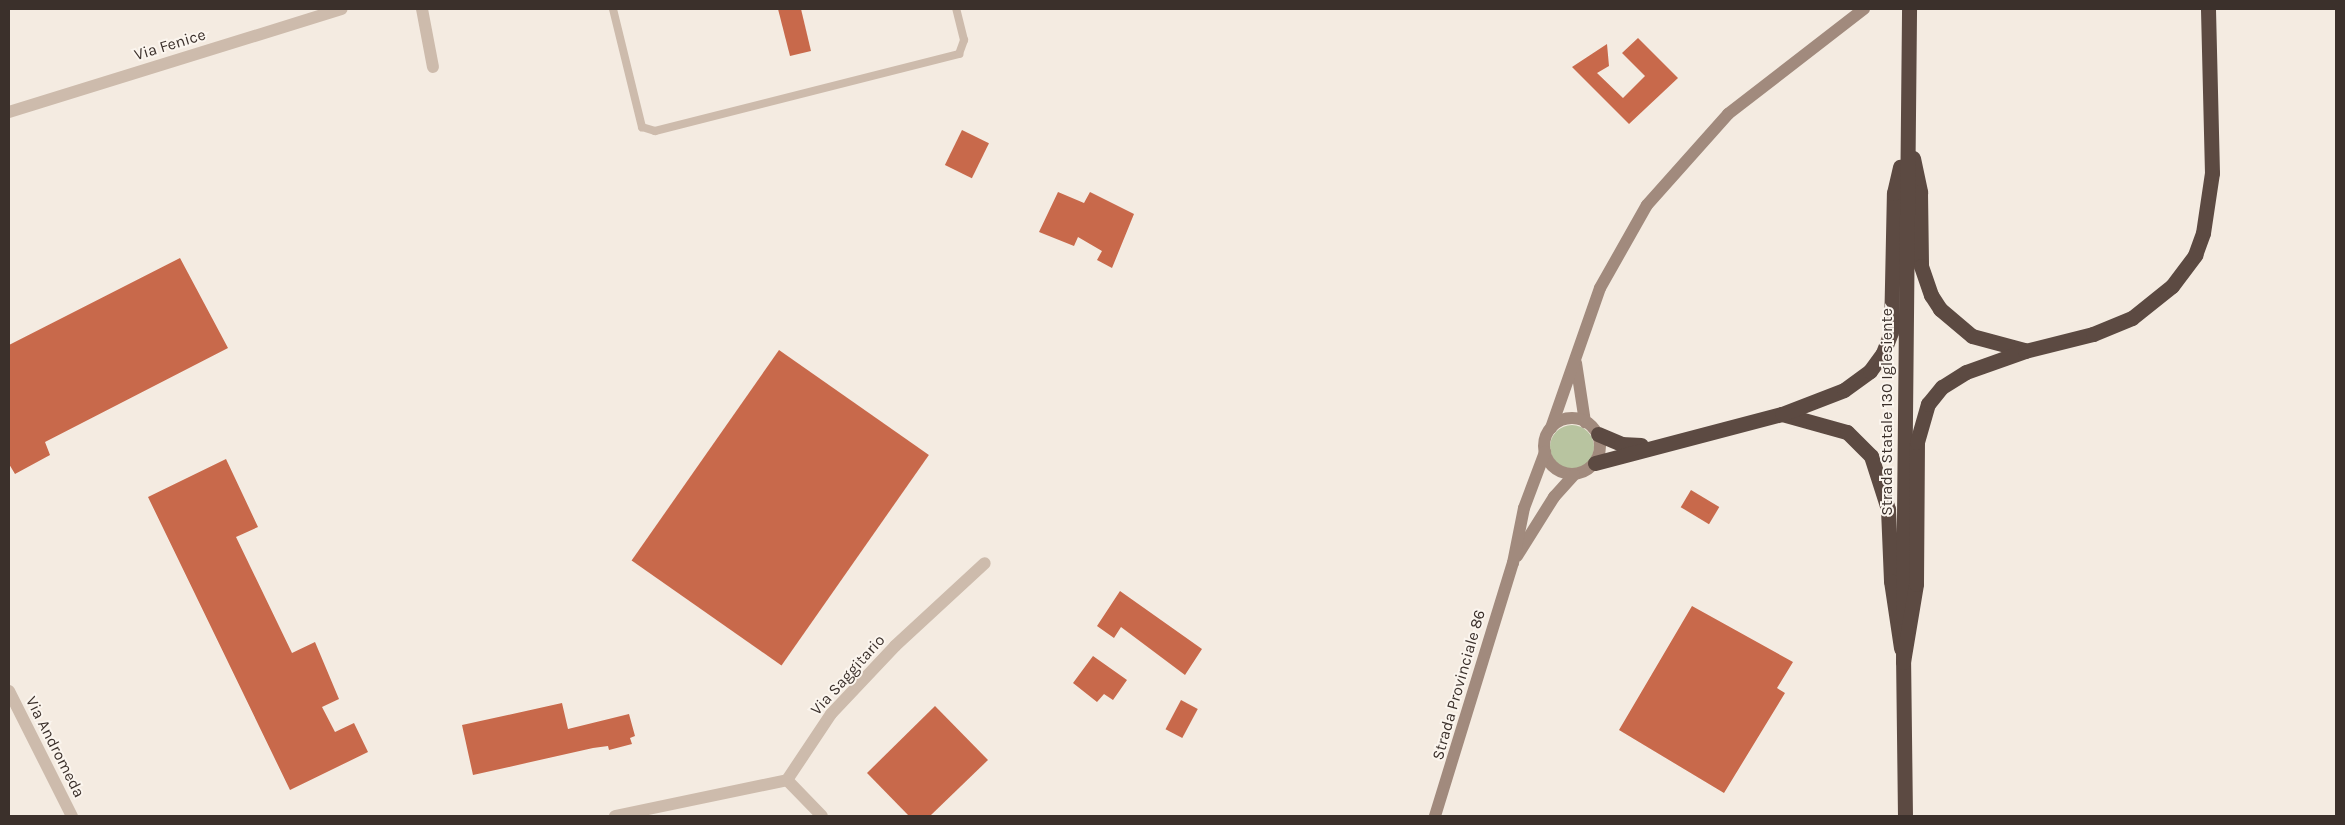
<!DOCTYPE html>
<style>
body{margin:0}
#map{position:relative;width:2345px;height:825px;overflow:hidden;background:#f4ebe1;font-family:Karla,sans-serif}
div>[style]{position:absolute}
[style*='--x']{left:calc(var(--x)*1px);top:calc(var(--y)*1px);width:calc(var(--w)*1px);rotate:calc(var(--a)*1deg)}
.green>*{inset:0;background:#b8c4a0}
.round{border-radius:50%}
.building>*{inset:0;background:#c8694b;transform-origin:0 0}
.lane>*{height:8px;margin:-4px;padding:0 4px;transform-origin:4px;border-radius:4px;background:#cdbbac}
.street>*{height:12px;margin:-6px;padding:0 6px;transform-origin:6px;border-radius:6px;background:#cdbbac}
.secondary>*{height:12px;margin:-6px;padding:0 6px;transform-origin:6px;border-radius:6px;background:#a18a7d}
.secondary>.ring{margin:-6px;padding:0;box-sizing:content-box;background:none;border:12px solid #a18a7d;border-radius:50%}
.highway>*{height:15px;margin:-7.5px;padding:0 7.5px;transform-origin:7.5px;border-radius:7.5px;background:#5c4a42}
span{translate:-50% -50%;white-space:nowrap;text-align:center;line-height:1.15;-webkit-text-stroke:4px #fbf5ee;paint-order:stroke}
.street-label{font-size:16px;color:#3b302b}
.frame{position:absolute;inset:0;border:10px solid #3b302b;pointer-events:none}
</style>
<div id="map">
<div class="green">
<div class="round" style="left:1550px;top:425px;width:44px;height:44px"></div>
</div>
<div class="building">
<div style="clip-path:polygon(778px 9px,801px 9px,811px 51px,790px 56px)"></div>
<div style="clip-path:polygon(1638px 38px,1678px 78px,1629px 124px,1572px 67px,1607px 44px,1609px 66px,1597px 73px,1623px 98px,1645px 76px,1622px 53px)"></div>
<div style="left:962px;top:130px;width:30px;height:39px;rotate:26deg"></div>
<div style="clip-path:polygon(1058px 192px,1084px 203px,1090px 192px,1134px 214px,1112px 268px,1097px 260px,1102px 251px,1078px 237px,1074px 246px,1039px 232px)"></div>
<div style="clip-path:polygon(180px 258px,228px 348px,45px 442px,50px 455px,15px 474px,9px 464px,9px 345px)"></div>
<div style="left:779px;top:350px;width:183px;height:257px;rotate:35deg"></div>
<div style="clip-path:polygon(226px 459px,258px 527px,236px 537px,292px 653px,315px 642px,339px 699px,322px 707px,335px 732px,354px 723px,368px 752px,290px 790px,148px 497px)"></div>
<div style="left:1691px;top:490px;width:33px;height:20px;rotate:31deg"></div>
<div style="clip-path:polygon(1120px 591px,1202px 649px,1185px 675px,1121px 627px,1114px 638px,1097px 626px)"></div>
<div style="clip-path:polygon(1692px 606px,1793px 662px,1777px 688px,1785px 693px,1724px 793px,1619px 730px)"></div>
<div style="clip-path:polygon(1093px 656px,1127px 680px,1113px 700px,1104px 694px,1097px 702px,1073px 683px)"></div>
<div style="left:1181px;top:700px;width:19px;height:33px;rotate:28deg"></div>
<div style="clip-path:polygon(562px 703px,568px 729px,629px 714px,635px 736px,630px 738px,632px 744px,609px 750px,608px 746px,593px 748px,473px 775px,462px 725px)"></div>
<div style="clip-path:polygon(935px 706px,988px 760px,930px 816px,909px 816px,867px 773px)"></div>
</div>
<div class="lane">
<div style="--x:613;--y:9;--w:122;--a:76.2"></div>
<div style="--x:642;--y:127;--w:14;--a:17"></div>
<div style="--x:655;--y:131;--w:314;--a:-14.2"></div>
<div style="--x:959;--y:54;--w:15;--a:-70"></div>
<div style="--x:964;--y:40;--w:32;--a:-104"></div>
</div>
<div class="street">
<div style="--x:422;--y:9;--w:59;--a:79.3"></div>
<div style="--x:9;--y:112;--w:348;--a:-17.2"></div>
<div style="--x:9;--y:691;--w:140;--a:63.3"></div>
<div style="--x:787;--y:780;--w:50;--a:45.8"></div>
<div style="--x:615;--y:816;--w:176;--a:-11.8"></div>
<div style="--x:787;--y:780;--w:79;--a:-56.3"></div>
<div style="--x:831;--y:714;--w:93;--a:-46.7"></div>
<div style="--x:895;--y:646;--w:122;--a:-42.7"></div>
</div>
<div class="secondary">
<div style="--x:1576;--y:363;--w:60;--a:81.3"></div>
<div class="ring" style="left:1544px;top:418px;width:44px;height:44px"></div>
<div style="--x:1551;--y:428;--w:148;--a:-70.7"></div>
<div style="--x:1600;--y:288;--w:95;--a:-60.5"></div>
<div style="--x:1647;--y:205;--w:122;--a:-48.3"></div>
<div style="--x:1728;--y:114;--w:172;--a:-37.7"></div>
<div style="--x:1517;--y:556;--w:70;--a:-57.9"></div>
<div style="--x:1554;--y:497;--w:30;--a:-48"></div>
<div style="--x:1435;--y:816;--w:265;--a:-72.9"></div>
<div style="--x:1513;--y:563;--w:56;--a:-78.7"></div>
<div style="--x:1524;--y:508;--w:60;--a:-69.4"></div>
</div>
<div class="highway">
<div style="--x:1913;--y:158;--w:35;--a:78"></div>
<div style="--x:1920;--y:192;--w:74;--a:89.2"></div>
<div style="--x:1921;--y:266;--w:31;--a:71"></div>
<div style="--x:1931;--y:295;--w:17;--a:57"></div>
<div style="--x:1940;--y:309;--w:42;--a:40.2"></div>
<div style="--x:1972;--y:336;--w:54;--a:15.1"></div>
<div style="--x:1782;--y:414;--w:67;--a:15.5"></div>
<div style="--x:1847;--y:432;--w:34;--a:45"></div>
<div style="--x:1871;--y:456;--w:56;--a:72.2"></div>
<div style="--x:1888;--y:509;--w:72;--a:87.6"></div>
<div style="--x:1891;--y:581;--w:68;--a:81.5"></div>
<div style="--x:1598;--y:434;--w:25;--a:23"></div>
<div style="--x:1621;--y:444;--w:20;--a:3"></div>
<div style="--x:1595;--y:463;--w:193;--a:-14.7"></div>
<div style="--x:1782;--y:414;--w:66;--a:-21.2"></div>
<div style="--x:1844;--y:390;--w:32;--a:-36"></div>
<div style="--x:1870;--y:371;--w:22;--a:-54"></div>
<div style="--x:1883;--y:353;--w:22;--a:-69"></div>
<div style="--x:1891;--y:332;--w:139;--a:-88.8"></div>
<div style="--x:1894;--y:193;--w:27;--a:-77"></div>
<div style="--x:1903;--y:617;--w:608;--a:-89.43"></div>
<div style="--x:1903;--y:653;--w:163;--a:89.3"></div>
<div style="--x:1903;--y:662;--w:79;--a:-80.5"></div>
<div style="--x:1916;--y:584;--w:142;--a:-89.6"></div>
<div style="--x:1917;--y:442;--w:40;--a:-74"></div>
<div style="--x:1928;--y:404;--w:22;--a:-51"></div>
<div style="--x:1942;--y:387;--w:28;--a:-32"></div>
<div style="--x:1966;--y:372;--w:63;--a:-19.6"></div>
<div style="--x:2025;--y:351;--w:70;--a:-14"></div>
<div style="--x:2093;--y:334;--w:42;--a:-22.3"></div>
<div style="--x:2132;--y:318;--w:51;--a:-38.7"></div>
<div style="--x:2172;--y:286;--w:39;--a:-53"></div>
<div style="--x:2195;--y:255;--w:23;--a:-70"></div>
<div style="--x:2203;--y:233;--w:61;--a:-81.5"></div>
<div style="--x:2212;--y:173;--w:164;--a:-91.4"></div>
</div>
<div class="street-label">
<span style="left:170px;top:45px;rotate:-17deg">Via Fenice</span>
<span style="left:1887px;top:412px;rotate:-90deg">Strada Statale 130 Iglesiente</span>
<span style="left:848px;top:675px;rotate:-48deg">Via Saggitario</span>
<span style="left:1459px;top:685px;rotate:-74deg">Strada Provinciale 86</span>
<span style="left:55px;top:747px;rotate:63deg">Via Andromeda</span>
</div>
<div class="frame"></div>
</div>
